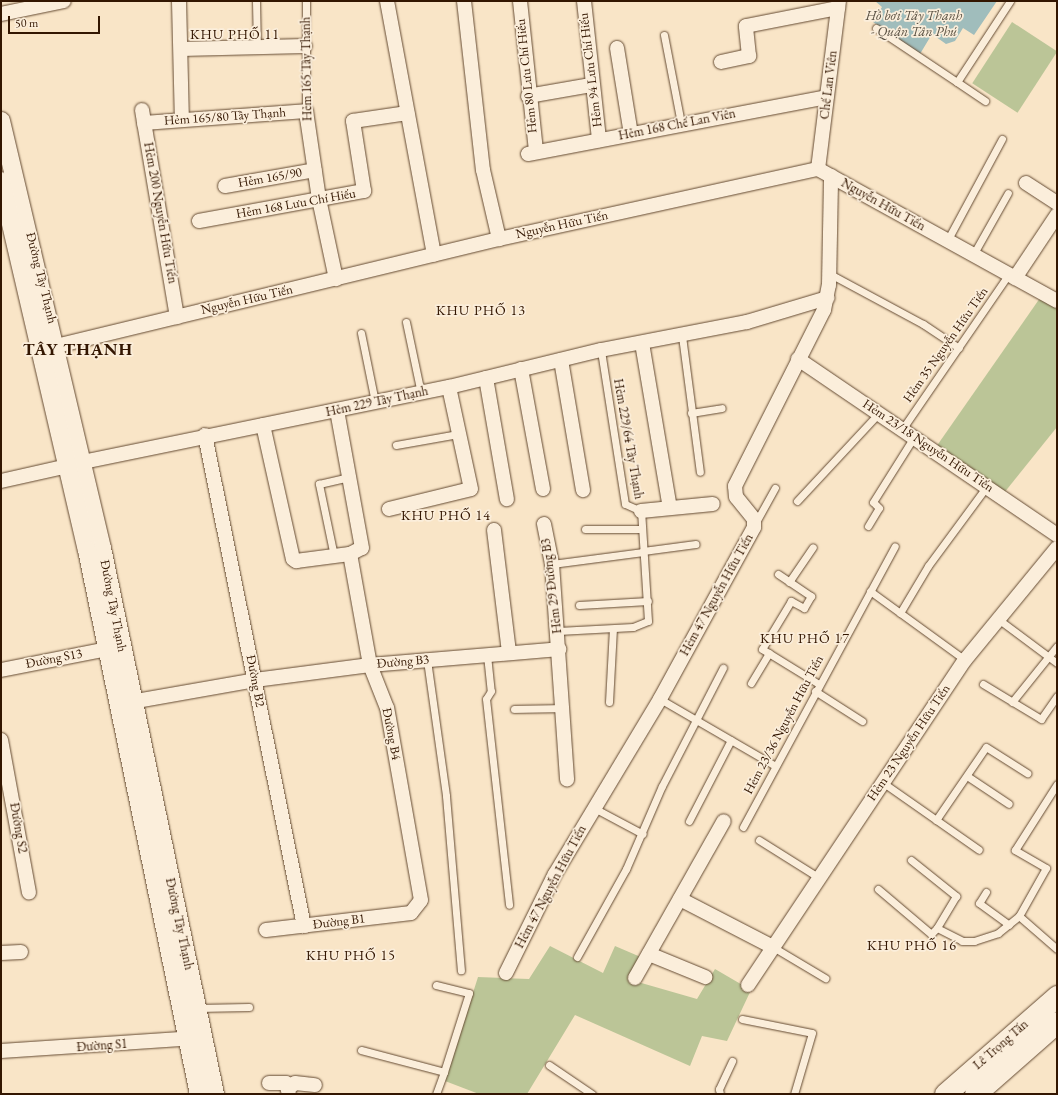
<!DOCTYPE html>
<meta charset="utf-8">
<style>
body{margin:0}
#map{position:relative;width:1058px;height:1095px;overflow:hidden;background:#f9e5c7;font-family:"EB Garamond",serif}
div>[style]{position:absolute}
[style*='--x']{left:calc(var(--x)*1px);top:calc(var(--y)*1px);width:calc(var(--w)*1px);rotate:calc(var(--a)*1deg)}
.green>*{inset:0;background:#bbc597;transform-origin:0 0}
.water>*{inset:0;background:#a0bdbc}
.roads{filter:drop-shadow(0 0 1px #644a32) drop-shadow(0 0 1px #644a32)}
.service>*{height:7px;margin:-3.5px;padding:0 3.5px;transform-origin:3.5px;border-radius:3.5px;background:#fbeedb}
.minor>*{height:14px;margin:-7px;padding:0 7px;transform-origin:7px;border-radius:7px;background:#fbeedb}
.tertiary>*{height:18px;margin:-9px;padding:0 9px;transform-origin:9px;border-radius:9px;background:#fbeedb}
.secondary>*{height:21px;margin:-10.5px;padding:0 10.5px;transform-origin:10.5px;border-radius:10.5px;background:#fbeedb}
span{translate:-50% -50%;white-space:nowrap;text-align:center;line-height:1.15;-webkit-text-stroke:3.5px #fbeedb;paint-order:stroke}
.street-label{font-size:13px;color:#331601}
.water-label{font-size:14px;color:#595042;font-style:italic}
.neighbourhood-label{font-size:14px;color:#331601;letter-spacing:1px}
.district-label{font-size:17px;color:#331601;font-weight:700;letter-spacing:1px}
.frame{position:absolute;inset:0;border:2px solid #331601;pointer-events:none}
.scale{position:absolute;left:8px;top:16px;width:92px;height:18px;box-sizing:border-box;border:2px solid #331601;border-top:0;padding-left:5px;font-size:12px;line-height:14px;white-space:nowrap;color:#331601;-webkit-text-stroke:3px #fbeedb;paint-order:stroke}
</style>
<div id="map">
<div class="green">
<div style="left:1012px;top:22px;width:54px;height:73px;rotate:33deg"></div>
<div style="clip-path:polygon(1040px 298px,1057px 308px,1057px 427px,1004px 493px,936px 447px)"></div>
<div style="clip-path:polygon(550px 946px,603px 973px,615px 946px,643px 958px,631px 980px,697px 999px,715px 969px,751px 990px,727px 1041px,702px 1036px,690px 1066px,575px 1015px,527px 1094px,479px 1094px,445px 1081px,478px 977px,529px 979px)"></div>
</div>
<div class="water">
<div style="clip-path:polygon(875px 1px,997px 1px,974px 35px,963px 28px,955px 41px,946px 44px,932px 34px,920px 54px,873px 22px,882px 7px)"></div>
</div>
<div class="roads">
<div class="service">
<div style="--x:256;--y:1;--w:46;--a:88.8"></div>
<div style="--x:306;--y:1;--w:110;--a:90"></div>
<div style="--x:876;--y:28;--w:97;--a:33.7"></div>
<div style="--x:957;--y:82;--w:97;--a:-56.8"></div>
<div style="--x:664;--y:35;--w:90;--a:79.1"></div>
<div style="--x:957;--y:82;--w:34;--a:34"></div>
<div style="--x:947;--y:241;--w:116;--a:-61.7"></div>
<div style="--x:973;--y:255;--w:71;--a:-60.6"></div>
<div style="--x:830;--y:274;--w:106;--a:28.3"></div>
<div style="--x:923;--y:324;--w:43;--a:33.7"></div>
<div style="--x:406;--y:322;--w:73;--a:78.1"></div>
<div style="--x:361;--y:333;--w:70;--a:78.5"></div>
<div style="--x:682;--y:336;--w:137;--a:82.5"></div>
<div style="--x:691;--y:413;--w:31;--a:-9"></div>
<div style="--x:903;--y:428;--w:187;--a:-55.5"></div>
<div style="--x:396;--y:445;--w:63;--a:-10.1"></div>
<div style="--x:797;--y:501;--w:120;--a:-47"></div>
<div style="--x:756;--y:522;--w:39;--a:-61"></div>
<div style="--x:868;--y:526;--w:21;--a:-59"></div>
<div style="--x:879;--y:508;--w:8;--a:-135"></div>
<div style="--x:873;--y:502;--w:77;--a:-57.8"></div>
<div style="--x:585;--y:529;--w:57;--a:0"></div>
<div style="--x:643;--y:551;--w:53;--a:-7.5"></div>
<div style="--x:334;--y:556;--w:74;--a:-101.8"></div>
<div style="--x:319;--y:484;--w:31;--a:-13"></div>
<div style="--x:552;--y:564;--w:92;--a:-7.5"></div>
<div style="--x:778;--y:574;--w:40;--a:34"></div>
<div style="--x:811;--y:596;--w:14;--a:120"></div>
<div style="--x:804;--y:608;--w:15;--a:-152"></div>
<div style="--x:791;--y:601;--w:56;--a:121.1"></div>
<div style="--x:762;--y:649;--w:67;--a:31.6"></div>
<div style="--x:789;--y:582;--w:42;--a:-55.6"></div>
<div style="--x:870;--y:591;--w:117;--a:36"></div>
<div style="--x:579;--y:605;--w:69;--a:-3.3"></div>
<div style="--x:900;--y:613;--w:55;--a:-59.2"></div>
<div style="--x:928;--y:566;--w:99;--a:-53.6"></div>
<div style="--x:998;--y:619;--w:74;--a:36.7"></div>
<div style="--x:558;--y:631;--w:75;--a:-3.1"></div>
<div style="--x:633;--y:627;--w:16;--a:-22"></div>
<div style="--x:648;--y:621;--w:110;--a:-93.6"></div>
<div style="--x:641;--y:511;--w:17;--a:-156"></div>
<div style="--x:625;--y:504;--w:156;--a:-98.9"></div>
<div style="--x:487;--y:655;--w:36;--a:84"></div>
<div style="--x:491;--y:691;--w:9;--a:122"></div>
<div style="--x:486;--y:699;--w:207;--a:83.6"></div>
<div style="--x:427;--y:660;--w:137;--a:82"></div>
<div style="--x:446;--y:796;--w:175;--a:85.1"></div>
<div style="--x:751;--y:683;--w:35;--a:-59"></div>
<div style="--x:983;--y:684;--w:68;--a:31.1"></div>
<div style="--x:1041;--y:719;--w:28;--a:-55"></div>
<div style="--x:815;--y:691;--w:56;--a:32.6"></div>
<div style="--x:660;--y:699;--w:132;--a:30.1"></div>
<div style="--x:609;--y:702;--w:73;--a:-86.9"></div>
<div style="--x:1012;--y:702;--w:72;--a:-51.2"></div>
<div style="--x:514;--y:709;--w:49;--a:-1.2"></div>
<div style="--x:967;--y:776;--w:50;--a:33.7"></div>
<div style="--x:882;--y:782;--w:118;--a:35"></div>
<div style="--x:594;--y:808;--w:55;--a:28"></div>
<div style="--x:936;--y:820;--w:88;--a:-55.6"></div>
<div style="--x:986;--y:747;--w:49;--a:32.4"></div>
<div style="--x:689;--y:821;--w:91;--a:-62.6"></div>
<div style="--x:743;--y:827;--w:319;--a:-61.6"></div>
<div style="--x:759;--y:840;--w:70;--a:32.1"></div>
<div style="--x:911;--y:860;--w:58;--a:38.7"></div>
<div style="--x:956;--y:896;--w:37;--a:121"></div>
<div style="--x:878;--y:889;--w:70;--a:40.3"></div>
<div style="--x:931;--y:934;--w:8;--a:-45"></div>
<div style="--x:937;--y:928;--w:28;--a:27"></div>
<div style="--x:962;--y:941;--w:12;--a:0"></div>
<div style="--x:974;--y:941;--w:25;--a:-18"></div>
<div style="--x:998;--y:933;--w:27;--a:-39"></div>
<div style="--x:1019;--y:916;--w:55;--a:-60.6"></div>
<div style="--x:1046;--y:868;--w:36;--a:-150"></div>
<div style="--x:1015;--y:850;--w:78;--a:-57.5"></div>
<div style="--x:986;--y:892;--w:13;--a:122"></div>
<div style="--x:979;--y:903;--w:37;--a:36"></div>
<div style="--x:1019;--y:916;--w:50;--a:41"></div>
<div style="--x:773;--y:947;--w:61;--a:30.8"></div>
<div style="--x:577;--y:957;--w:101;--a:-60.9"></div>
<div style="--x:626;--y:869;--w:90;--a:-66.6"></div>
<div style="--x:662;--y:786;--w:133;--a:-62.7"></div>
<div style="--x:436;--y:985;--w:34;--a:14"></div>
<div style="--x:469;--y:993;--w:83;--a:107.6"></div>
<div style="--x:197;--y:1008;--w:52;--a:-1.1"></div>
<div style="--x:742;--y:1019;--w:71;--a:11.3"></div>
<div style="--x:812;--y:1033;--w:64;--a:106.4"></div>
<div style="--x:361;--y:1050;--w:86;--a:14.8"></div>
<div style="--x:444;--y:1072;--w:23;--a:110"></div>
<div style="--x:549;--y:1065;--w:52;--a:34"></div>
<div style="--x:720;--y:1094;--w:5;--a:-101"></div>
<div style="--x:719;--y:1089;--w:31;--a:-65"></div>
</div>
<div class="minor">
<div style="--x:179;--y:1;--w:119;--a:88.6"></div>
<div style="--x:387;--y:1;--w:258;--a:79.5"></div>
<div style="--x:464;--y:1;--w:170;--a:83.6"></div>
<div style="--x:483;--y:170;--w:71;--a:76.9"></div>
<div style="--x:520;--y:1;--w:151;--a:83.9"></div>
<div style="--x:584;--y:1;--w:140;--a:83.8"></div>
<div style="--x:1;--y:14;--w:64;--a:-11.7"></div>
<div style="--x:617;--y:48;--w:87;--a:80.8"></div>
<div style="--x:181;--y:49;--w:124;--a:-1.4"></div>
<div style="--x:721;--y:62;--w:29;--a:-12"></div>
<div style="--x:749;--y:56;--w:30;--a:-96"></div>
<div style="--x:746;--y:26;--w:94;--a:-11.1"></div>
<div style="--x:528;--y:96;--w:64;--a:-9.9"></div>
<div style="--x:142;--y:110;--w:210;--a:80.4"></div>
<div style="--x:144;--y:123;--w:162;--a:-4.2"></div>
<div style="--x:306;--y:111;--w:89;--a:81.6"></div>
<div style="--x:319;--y:199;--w:82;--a:78"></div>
<div style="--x:528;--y:154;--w:304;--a:-10.8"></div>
<div style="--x:818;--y:169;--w:169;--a:-82.9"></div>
<div style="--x:1026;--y:183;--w:37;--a:33"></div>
<div style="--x:225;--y:186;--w:91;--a:-10.1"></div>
<div style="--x:199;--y:221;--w:168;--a:-10.3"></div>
<div style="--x:364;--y:191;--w:71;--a:-98.9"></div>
<div style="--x:353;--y:121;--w:55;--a:-8.4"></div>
<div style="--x:1015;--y:278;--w:76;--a:-56.3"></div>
<div style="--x:642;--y:343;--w:167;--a:80.4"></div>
<div style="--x:44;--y:349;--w:468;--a:-13.6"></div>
<div style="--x:499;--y:239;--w:327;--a:-12.4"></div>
<div style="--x:818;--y:169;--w:273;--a:28.9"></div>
<div style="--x:798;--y:359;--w:313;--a:34.2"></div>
<div style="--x:561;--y:360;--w:132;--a:80.4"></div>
<div style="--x:521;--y:369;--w:122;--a:79.6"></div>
<div style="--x:486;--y:378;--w:123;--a:80.2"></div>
<div style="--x:263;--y:425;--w:137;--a:77.4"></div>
<div style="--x:293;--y:559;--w:4;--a:34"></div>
<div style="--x:296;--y:561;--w:54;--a:-7.4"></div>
<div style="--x:350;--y:554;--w:13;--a:-27"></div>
<div style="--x:362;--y:548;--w:140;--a:-100.3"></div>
<div style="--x:205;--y:435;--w:501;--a:78.6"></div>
<div style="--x:83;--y:462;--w:374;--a:-11.6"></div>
<div style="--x:449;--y:387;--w:156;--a:-13.7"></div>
<div style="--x:601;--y:350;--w:149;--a:-10.9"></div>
<div style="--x:747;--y:322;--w:84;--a:-16.7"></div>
<div style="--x:1;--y:481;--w:69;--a:-12.6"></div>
<div style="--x:389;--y:509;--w:84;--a:-13.7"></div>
<div style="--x:471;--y:489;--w:104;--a:-102.2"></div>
<div style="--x:641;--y:511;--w:72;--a:-5.6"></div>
<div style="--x:544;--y:524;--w:41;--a:78.7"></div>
<div style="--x:552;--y:564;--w:216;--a:86"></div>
<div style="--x:494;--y:530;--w:124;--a:83"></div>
<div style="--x:1;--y:670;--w:108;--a:-11.2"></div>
<div style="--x:125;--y:703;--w:132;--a:-10"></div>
<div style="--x:255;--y:680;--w:116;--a:-7.4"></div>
<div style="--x:370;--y:665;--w:190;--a:-4.8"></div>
<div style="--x:1;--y:740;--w:155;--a:79.6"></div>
<div style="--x:680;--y:899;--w:105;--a:27.3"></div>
<div style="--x:266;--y:930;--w:146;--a:-6.7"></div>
<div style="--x:411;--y:913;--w:16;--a:-52"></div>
<div style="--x:421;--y:900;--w:195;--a:-100"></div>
<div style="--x:387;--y:708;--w:46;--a:-111.6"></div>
<div style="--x:370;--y:665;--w:113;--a:-100.2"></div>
<div style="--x:1;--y:953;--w:20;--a:-3"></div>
<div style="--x:649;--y:954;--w:61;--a:22.3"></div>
<div style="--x:506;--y:973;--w:110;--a:-63.7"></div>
<div style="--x:555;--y:874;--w:204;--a:-59"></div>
<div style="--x:660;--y:699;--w:196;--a:-61.3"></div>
<div style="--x:754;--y:527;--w:8;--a:-90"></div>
<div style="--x:754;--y:519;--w:28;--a:-129"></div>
<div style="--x:736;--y:497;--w:11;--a:-95"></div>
<div style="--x:735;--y:486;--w:197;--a:-63.2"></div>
<div style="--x:824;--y:310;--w:25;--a:-79"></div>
<div style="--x:829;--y:285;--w:109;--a:-88.9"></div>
<div style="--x:635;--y:978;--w:180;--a:-60.5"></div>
<div style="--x:748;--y:985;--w:391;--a:-56.3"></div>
<div style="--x:965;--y:660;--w:145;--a:-50.6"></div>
<div style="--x:1;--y:1051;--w:195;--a:-3.8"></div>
<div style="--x:269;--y:1083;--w:17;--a:0"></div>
<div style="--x:286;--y:1083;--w:11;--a:75"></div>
<div style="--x:290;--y:1087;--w:6;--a:-39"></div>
<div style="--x:295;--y:1083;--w:20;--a:6"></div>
</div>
<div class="tertiary">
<div style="--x:1;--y:121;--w:439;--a:76.7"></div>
<div style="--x:102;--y:548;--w:558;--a:78.31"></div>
<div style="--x:1;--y:181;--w:379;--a:76.9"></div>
<div style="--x:87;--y:550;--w:555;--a:78.37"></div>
</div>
<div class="secondary">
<div style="--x:945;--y:1094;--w:149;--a:-41.2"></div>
<div style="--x:975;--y:1094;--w:109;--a:-41.3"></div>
</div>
</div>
<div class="street-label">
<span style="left:307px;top:69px;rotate:-91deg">Hẻm 165 Tây Thạnh</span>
<span style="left:591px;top:70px;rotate:-97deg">Hẻm 94 Lưu Chí Hiếu</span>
<span style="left:527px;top:76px;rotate:-96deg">Hẻm 80 Lưu Chí Hiếu</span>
<span style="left:829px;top:85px;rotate:-83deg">Chế Lan Viên</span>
<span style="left:225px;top:117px;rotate:-4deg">Hẻm 165/80 Tây Thạnh</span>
<span style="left:677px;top:125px;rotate:-11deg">Hẻm 168 Chế Lan Viên</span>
<span style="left:270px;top:178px;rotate:-10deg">Hẻm 165/90</span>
<span style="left:296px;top:204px;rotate:-10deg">Hẻm 168 Lưu Chí Hiếu</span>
<span style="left:883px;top:205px;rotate:29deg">Nguyễn Hữu Tiến</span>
<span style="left:160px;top:213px;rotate:80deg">Hẻm 200 Nguyễn Hữu Tiến</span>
<span style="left:562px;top:225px;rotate:-12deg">Nguyễn Hữu Tiến</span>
<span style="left:41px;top:278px;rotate:76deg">Đường Tây Thạnh</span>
<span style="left:247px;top:300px;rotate:-13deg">Nguyễn Hữu Tiến</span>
<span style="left:946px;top:345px;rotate:-55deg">Hẻm 35 Nguyễn Hữu Tiến</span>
<span style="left:377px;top:402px;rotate:-12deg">Hẻm 229 Tây Thạnh</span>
<span style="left:628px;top:439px;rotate:80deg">Hẻm 229/64 Tây Thạnh</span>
<span style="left:928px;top:446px;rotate:34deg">Hẻm 23/18 Nguyễn Hữu Tiến</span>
<span style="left:552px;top:586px;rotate:-97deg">Hẻm 29 Đường B3</span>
<span style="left:717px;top:595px;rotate:-61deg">Hẻm 47 Nguyễn Hữu Tiến</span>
<span style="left:113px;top:606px;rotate:79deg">Đường Tây Thạnh</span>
<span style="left:54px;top:659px;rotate:-11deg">Đường S13</span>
<span style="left:403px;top:662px;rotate:-5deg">Đường B3</span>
<span style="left:255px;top:681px;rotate:79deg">Đường B2</span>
<span style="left:784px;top:725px;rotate:-62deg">Hẻm 23/36 Nguyễn Hữu Tiến</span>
<span style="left:391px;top:734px;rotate:79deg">Đường B4</span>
<span style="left:909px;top:743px;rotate:-56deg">Hẻm 23 Nguyễn Hữu Tiến</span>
<span style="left:18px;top:828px;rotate:80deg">Đường S2</span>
<span style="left:551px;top:887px;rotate:-62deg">Hẻm 47 Nguyễn Hữu Tiến</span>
<span style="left:339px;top:922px;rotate:-7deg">Đường B1</span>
<span style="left:179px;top:924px;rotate:78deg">Đường Tây Thạnh</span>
<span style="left:1001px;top:1045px;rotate:-41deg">Lê Trọng Tấn</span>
<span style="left:102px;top:1046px;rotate:-4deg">Đường S1</span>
</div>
<div class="water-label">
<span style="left:914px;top:23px">Hồ bơi Tây Thạnh<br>- Quận Tân Phú</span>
</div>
<div class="neighbourhood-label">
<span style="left:235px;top:34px">KHU PHỐ 11</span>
<span style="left:481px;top:310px">KHU PHỐ 13</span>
<span style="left:446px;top:515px">KHU PHỐ 14</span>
<span style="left:805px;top:638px">KHU PHỐ 17</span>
<span style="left:912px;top:945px">KHU PHỐ 16</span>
<span style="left:351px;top:955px">KHU PHỐ 15</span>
</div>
<div class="district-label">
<span style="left:78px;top:350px">TÂY THẠNH</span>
</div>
<div class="frame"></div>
<div class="scale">50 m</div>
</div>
